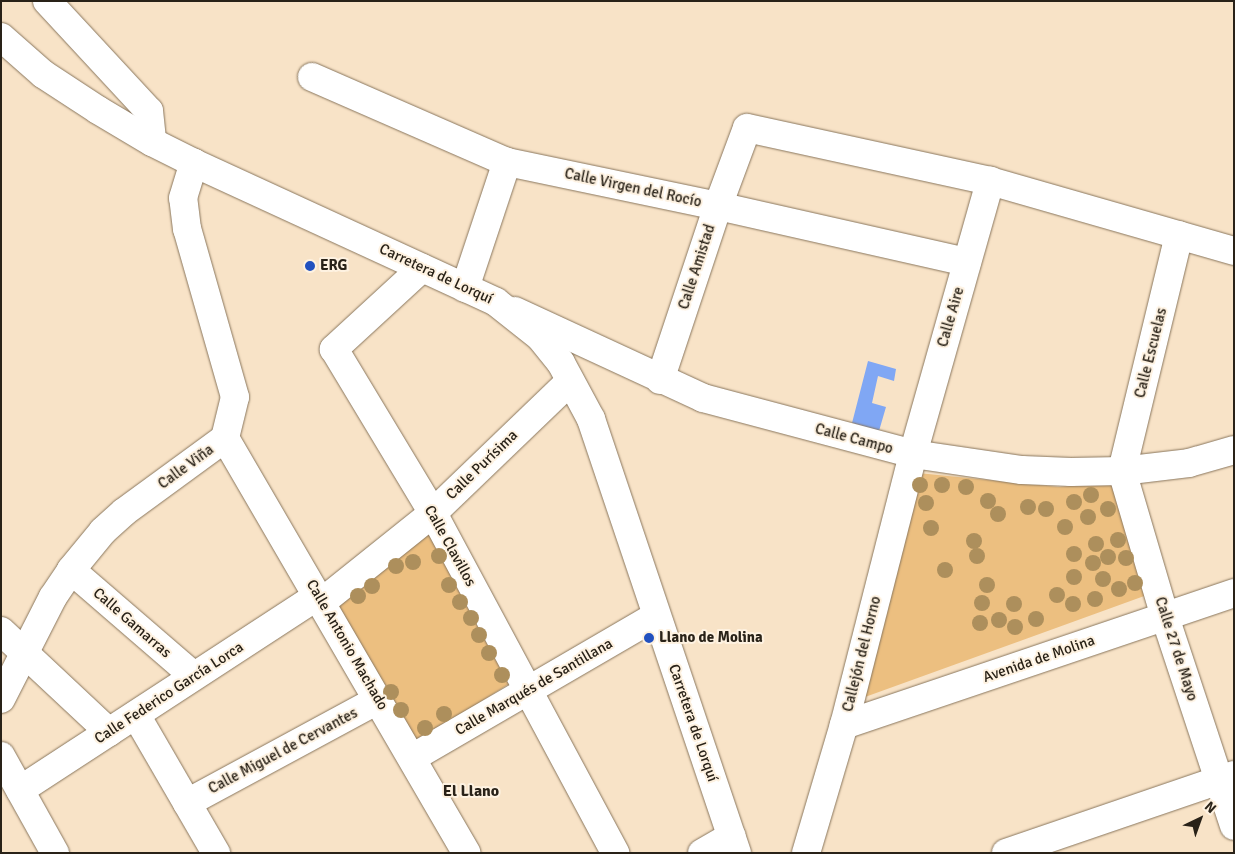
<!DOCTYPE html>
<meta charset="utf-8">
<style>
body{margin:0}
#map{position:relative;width:1235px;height:854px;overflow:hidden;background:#f8e3c7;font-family:Signika,sans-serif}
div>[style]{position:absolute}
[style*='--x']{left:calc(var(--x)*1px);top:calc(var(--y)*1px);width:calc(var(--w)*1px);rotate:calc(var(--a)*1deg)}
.green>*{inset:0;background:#ecbf80}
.building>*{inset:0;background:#80a7f4}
.roads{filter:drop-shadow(0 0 1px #89765d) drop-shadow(0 0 1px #89765d)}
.minor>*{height:28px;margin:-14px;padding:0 14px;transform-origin:14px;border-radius:14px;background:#fff}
.major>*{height:28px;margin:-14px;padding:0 14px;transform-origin:14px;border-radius:14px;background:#fff}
.trees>*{width:16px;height:16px;margin:-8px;border-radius:50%;background:#ad8f5c}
.dots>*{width:14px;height:14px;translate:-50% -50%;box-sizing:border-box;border:2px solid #fef2e1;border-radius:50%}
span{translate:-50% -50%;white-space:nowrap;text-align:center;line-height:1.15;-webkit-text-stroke:4px #fef2e1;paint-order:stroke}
.street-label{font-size:15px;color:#292218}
.poi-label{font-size:15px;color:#292218;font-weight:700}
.left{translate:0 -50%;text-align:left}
.neighbourhood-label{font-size:16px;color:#292218;font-weight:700}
.frame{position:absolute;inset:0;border:2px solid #292218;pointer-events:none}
.north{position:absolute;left:1175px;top:794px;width:50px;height:50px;-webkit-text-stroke:4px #fef2e1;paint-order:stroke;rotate:42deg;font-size:14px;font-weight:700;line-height:20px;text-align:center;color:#292218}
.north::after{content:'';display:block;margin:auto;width:18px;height:22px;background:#292218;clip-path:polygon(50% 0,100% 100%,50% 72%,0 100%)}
</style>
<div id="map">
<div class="green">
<div style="clip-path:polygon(918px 473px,1059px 487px,1111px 482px,1147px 595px,865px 697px)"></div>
<div style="clip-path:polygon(432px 528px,515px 680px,417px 742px,331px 604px)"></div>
</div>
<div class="building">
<div style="clip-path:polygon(868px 361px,896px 369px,894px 381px,878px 376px,872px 403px,886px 407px,879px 431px,852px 423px)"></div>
</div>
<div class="roads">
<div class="minor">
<div style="--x:47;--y:1;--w:150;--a:47.2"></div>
<div style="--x:149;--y:111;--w:31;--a:84"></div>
<div style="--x:312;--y:77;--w:213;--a:23.6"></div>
<div style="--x:507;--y:162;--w:216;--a:11.8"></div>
<div style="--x:718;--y:206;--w:255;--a:12.7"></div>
<div style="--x:1179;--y:235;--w:243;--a:103.6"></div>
<div style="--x:1122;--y:471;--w:152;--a:73.6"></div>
<div style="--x:1165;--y:617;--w:220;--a:71.7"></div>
<div style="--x:422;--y:268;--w:120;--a:137.4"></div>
<div style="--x:334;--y:349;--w:192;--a:58.9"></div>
<div style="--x:433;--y:513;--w:386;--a:61.8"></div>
<div style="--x:465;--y:288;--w:133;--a:-71.6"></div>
<div style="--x:515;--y:311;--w:207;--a:24.8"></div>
<div style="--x:703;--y:398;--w:217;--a:14.9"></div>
<div style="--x:913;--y:454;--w:110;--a:8.4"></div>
<div style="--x:1022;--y:470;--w:49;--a:2.3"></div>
<div style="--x:1071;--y:472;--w:51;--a:-1.1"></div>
<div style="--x:1122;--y:471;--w:67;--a:-6.8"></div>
<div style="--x:1189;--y:463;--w:47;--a:-16.1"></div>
<div style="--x:660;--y:380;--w:183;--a:-71.6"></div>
<div style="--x:718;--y:206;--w:83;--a:-69.6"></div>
<div style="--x:747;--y:128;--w:249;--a:12.3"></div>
<div style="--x:990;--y:181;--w:254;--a:16"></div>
<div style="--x:225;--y:438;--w:480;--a:59.8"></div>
<div style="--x:71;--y:570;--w:162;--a:40.8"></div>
<div style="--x:322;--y:602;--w:142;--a:-38.7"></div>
<div style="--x:433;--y:513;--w:190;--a:-43.9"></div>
<div style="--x:1;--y:631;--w:148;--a:43.1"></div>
<div style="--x:1;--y:699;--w:114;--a:-63"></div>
<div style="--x:53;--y:597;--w:32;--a:-56"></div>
<div style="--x:71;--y:570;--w:50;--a:-50.6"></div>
<div style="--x:103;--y:531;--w:28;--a:-42"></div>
<div style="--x:124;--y:512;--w:125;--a:-36.2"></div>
<div style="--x:225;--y:438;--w:42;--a:-76.3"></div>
<div style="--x:235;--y:397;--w:175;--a:-105.9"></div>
<div style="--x:187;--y:229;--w:31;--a:-97"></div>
<div style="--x:183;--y:198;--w:37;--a:-73"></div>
<div style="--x:136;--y:715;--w:160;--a:59.9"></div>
<div style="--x:844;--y:725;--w:412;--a:-18.7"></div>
<div style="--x:1;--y:756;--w:111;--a:60.9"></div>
<div style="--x:412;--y:758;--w:282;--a:-30.2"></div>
<div style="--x:20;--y:790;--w:356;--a:-33.1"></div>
<div style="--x:187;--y:803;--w:218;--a:-28.4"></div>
<div style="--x:702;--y:853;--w:34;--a:-30"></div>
<div style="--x:806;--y:853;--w:134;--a:-73.5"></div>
<div style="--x:844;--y:725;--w:280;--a:-75.7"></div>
<div style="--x:913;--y:454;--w:284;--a:-74.2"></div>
<div style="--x:1006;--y:853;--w:241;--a:-18.9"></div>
</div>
<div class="major">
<div style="--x:1;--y:37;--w:56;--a:41.4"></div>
<div style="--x:43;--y:74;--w:66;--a:33.2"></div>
<div style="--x:98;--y:110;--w:63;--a:30.7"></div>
<div style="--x:152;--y:142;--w:47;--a:26.6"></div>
<div style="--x:194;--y:163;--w:332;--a:24.7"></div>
<div style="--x:496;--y:302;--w:56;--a:38.5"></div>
<div style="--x:540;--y:337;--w:33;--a:51"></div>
<div style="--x:561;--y:363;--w:64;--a:61.8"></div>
<div style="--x:591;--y:419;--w:458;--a:71.4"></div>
</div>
</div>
<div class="trees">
<div style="left:920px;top:485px"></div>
<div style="left:942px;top:485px"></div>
<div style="left:966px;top:487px"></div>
<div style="left:1091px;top:495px"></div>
<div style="left:988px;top:501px"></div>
<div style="left:1074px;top:502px"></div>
<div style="left:926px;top:503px"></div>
<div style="left:1028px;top:507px"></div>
<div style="left:1046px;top:509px"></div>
<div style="left:1108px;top:509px"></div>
<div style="left:998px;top:514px"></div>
<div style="left:1088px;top:517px"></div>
<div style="left:1065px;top:527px"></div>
<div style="left:931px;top:528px"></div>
<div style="left:1118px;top:540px"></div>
<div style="left:974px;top:541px"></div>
<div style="left:1096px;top:544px"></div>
<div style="left:1074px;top:554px"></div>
<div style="left:439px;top:556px"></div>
<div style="left:977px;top:556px"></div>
<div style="left:1108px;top:557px"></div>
<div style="left:1126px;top:558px"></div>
<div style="left:413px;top:562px"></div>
<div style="left:1093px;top:563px"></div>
<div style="left:396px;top:566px"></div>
<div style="left:945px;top:570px"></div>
<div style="left:1074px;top:577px"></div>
<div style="left:1103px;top:579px"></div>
<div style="left:1135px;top:583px"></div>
<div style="left:449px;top:585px"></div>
<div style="left:987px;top:585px"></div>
<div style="left:372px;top:586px"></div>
<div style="left:1119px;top:589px"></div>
<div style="left:1057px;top:595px"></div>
<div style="left:358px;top:596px"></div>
<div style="left:1095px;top:599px"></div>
<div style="left:460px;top:602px"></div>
<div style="left:982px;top:603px"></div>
<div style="left:1014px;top:604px"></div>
<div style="left:1073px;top:604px"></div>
<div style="left:471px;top:618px"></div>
<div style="left:1036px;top:619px"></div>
<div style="left:999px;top:620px"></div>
<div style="left:980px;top:623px"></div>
<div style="left:1015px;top:627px"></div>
<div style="left:479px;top:635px"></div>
<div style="left:489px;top:653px"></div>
<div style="left:502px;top:675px"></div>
<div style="left:391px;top:692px"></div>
<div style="left:401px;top:710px"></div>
<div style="left:444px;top:714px"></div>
<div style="left:425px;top:728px"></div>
</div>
<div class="dots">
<div style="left:310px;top:266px;background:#2251bf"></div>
<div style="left:649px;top:638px;background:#2251bf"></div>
</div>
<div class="street-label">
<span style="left:633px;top:188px;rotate:12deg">Calle Virgen del Rocío</span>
<span style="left:697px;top:267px;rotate:-72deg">Calle Amistad</span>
<span style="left:436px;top:274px;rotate:25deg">Carretera de Lorquí</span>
<span style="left:951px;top:317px;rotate:-74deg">Calle Aire</span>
<span style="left:1151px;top:353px;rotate:-76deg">Calle Escuelas</span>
<span style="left:854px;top:439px;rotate:15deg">Calle Campo</span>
<span style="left:482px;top:465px;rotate:-44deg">Calle Purísima</span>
<span style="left:186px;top:467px;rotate:-36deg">Calle Viña</span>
<span style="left:450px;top:546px;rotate:61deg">Calle Clavillos</span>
<span style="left:132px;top:623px;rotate:41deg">Calle Gamarras</span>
<span style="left:347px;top:645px;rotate:60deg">Calle Antonio Machado</span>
<span style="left:1176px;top:649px;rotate:72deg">Calle 27 de Mayo</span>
<span style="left:862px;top:654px;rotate:-76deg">Callejón del Horno</span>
<span style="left:1039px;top:659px;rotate:-19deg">Avenida de Molina</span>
<span style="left:534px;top:687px;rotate:-30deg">Calle Marqués de Santillana</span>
<span style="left:169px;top:693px;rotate:-33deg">Calle Federico García Lorca</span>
<span style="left:693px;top:723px;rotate:71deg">Carretera de Lorquí</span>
<span style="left:283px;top:751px;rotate:-28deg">Calle Miguel de Cervantes</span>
</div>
<div class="poi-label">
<span class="left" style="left:320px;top:266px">ERG</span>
<span class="left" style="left:659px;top:638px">Llano de Molina</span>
</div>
<div class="neighbourhood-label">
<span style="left:471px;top:791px">El Llano</span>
</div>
<div class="frame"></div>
<div class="north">N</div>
</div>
